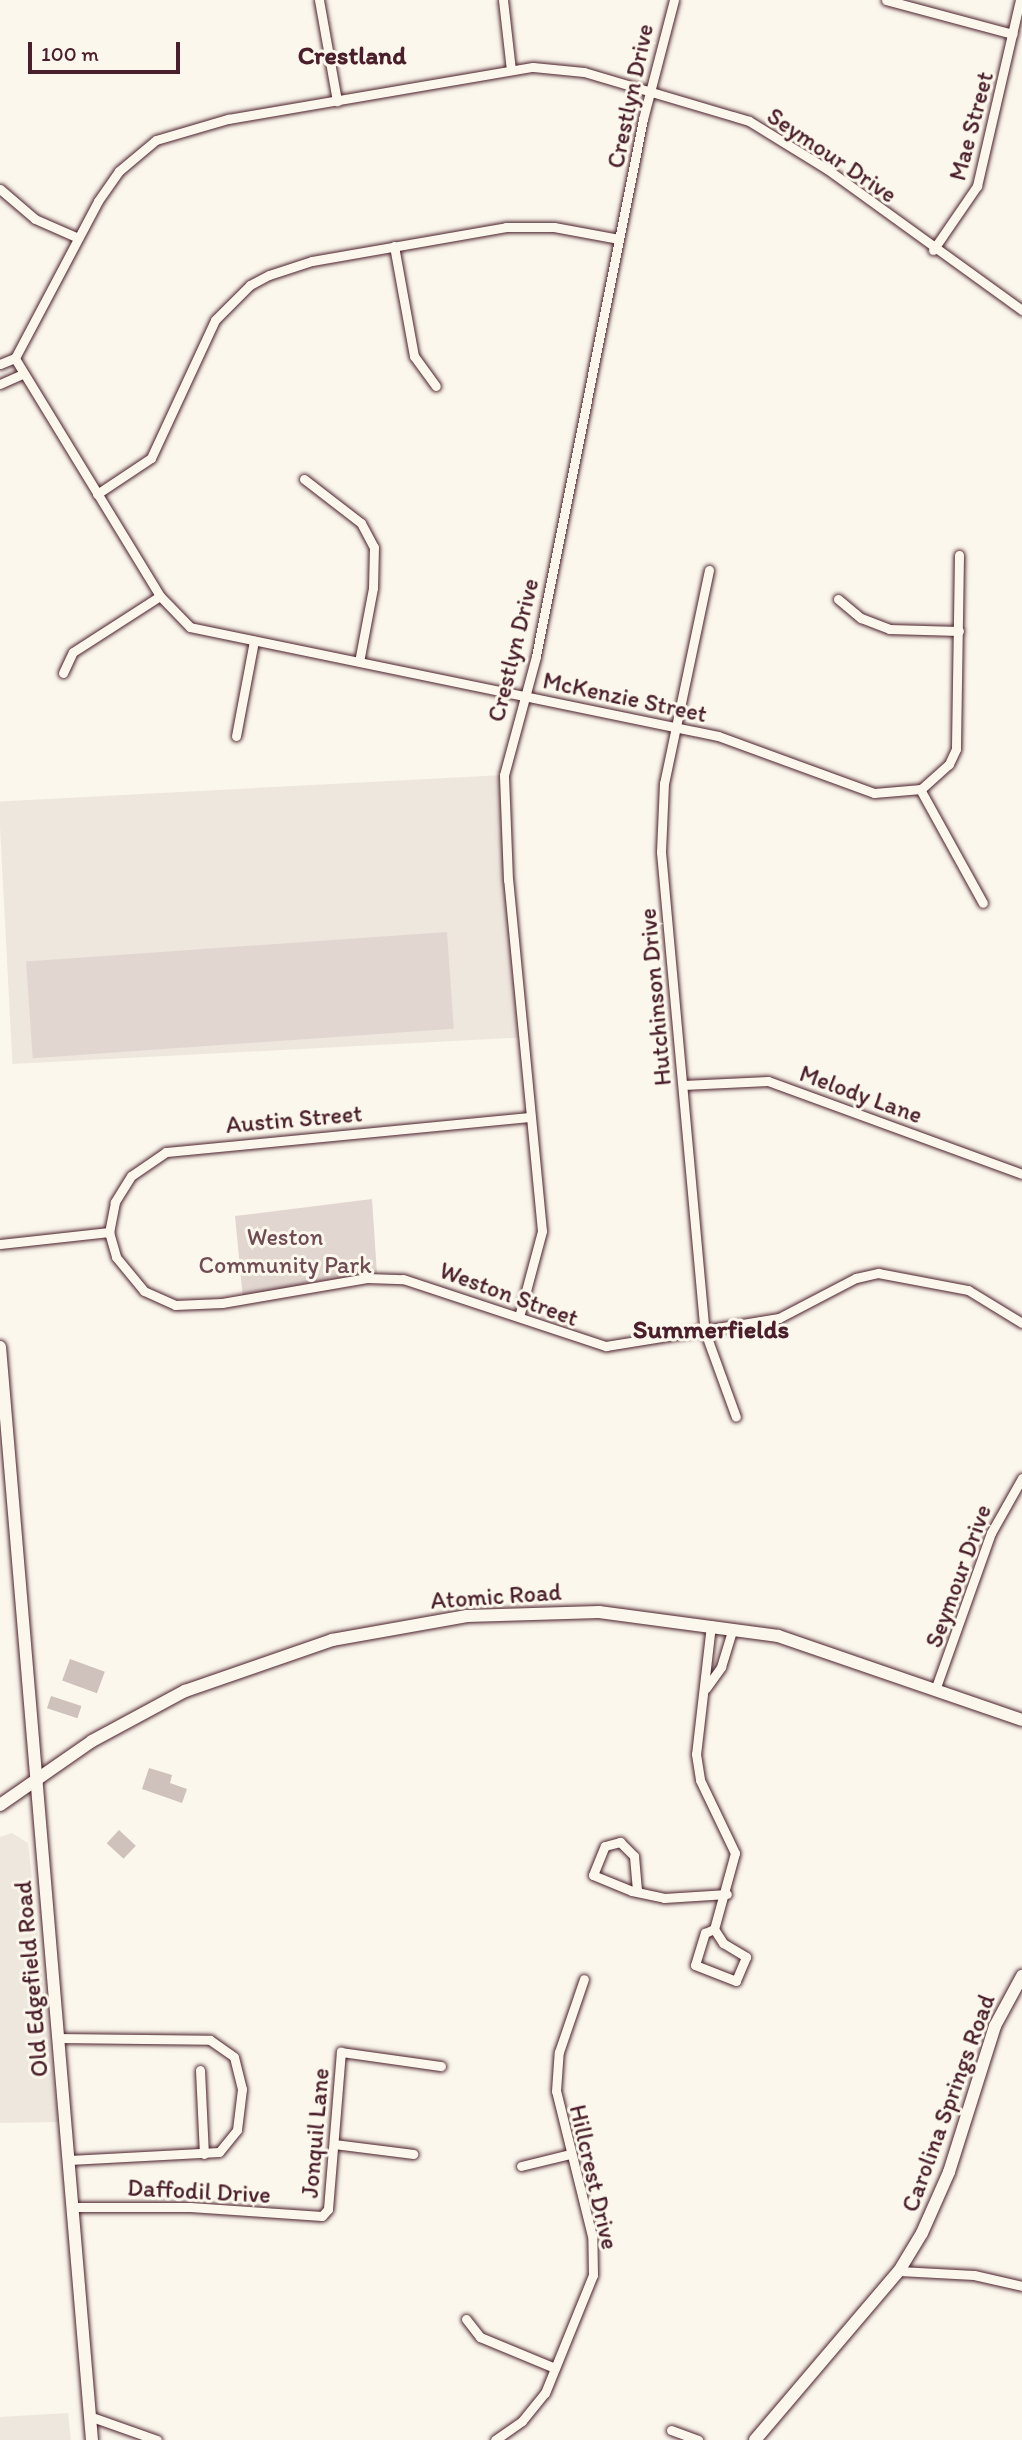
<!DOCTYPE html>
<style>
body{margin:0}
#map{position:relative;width:1022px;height:2440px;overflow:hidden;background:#fbf7ec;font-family:Itim,sans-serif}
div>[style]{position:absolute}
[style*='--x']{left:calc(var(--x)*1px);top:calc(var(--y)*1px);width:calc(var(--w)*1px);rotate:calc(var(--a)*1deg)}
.built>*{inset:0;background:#eee7de;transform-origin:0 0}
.green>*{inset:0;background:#e2d7d0;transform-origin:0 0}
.building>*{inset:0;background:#cfc2bc;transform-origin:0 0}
.roads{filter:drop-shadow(0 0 2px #4a1f2b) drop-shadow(0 0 2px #4a1f2b)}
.street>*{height:9px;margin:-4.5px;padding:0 4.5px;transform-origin:4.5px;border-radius:4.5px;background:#fbf7ec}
.secondary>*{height:12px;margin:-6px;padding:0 6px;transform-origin:6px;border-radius:6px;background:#fbf7ec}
span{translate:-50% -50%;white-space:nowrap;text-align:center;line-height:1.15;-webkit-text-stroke:6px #fbf7ec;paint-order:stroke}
.street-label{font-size:24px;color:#4a1f2b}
.park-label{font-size:24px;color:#704d54}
.neighbourhood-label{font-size:26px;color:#4a1f2b;font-weight:700}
.scale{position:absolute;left:28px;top:42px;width:152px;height:32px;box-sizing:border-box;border:4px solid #4a1f2b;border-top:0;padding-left:9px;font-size:21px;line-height:24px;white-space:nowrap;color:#4a1f2b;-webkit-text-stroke:5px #fbf7ec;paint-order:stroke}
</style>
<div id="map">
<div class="built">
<div style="left:504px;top:775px;width:263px;height:506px;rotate:87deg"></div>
<div style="clip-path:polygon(12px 1833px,28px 1843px,58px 2122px,0 2123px,0 1837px)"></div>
<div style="clip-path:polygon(68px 2413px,71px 2440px,0 2440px,0 2417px)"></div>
</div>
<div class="green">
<div style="left:447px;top:932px;width:97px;height:422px;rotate:86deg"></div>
<div style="clip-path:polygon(372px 1199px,377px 1274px,243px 1299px,235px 1216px)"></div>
</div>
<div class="building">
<div style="left:70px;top:1659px;width:37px;height:23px;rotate:20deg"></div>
<div style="left:51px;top:1696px;width:32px;height:13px;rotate:18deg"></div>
<div style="clip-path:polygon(149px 1768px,172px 1775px,170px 1783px,187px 1789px,182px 1803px,142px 1789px)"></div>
<div style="left:119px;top:1830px;width:23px;height:18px;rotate:43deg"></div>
</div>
<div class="roads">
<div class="street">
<div style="--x:319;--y:0;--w:103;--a:79.9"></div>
<div style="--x:503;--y:0;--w:70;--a:83.5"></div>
<div style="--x:886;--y:0;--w:131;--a:15"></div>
<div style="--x:0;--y:189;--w:46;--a:40.6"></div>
<div style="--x:35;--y:219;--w:47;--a:23.8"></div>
<div style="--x:394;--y:246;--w:112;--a:79.7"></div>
<div style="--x:414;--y:356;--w:37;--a:54"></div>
<div style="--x:933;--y:250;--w:78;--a:-55.5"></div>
<div style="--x:977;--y:186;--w:191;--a:-77"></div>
<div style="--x:0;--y:364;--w:16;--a:-22"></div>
<div style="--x:0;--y:384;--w:24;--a:-24"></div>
<div style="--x:304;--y:479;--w:72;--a:37.7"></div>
<div style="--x:361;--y:523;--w:27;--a:62"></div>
<div style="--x:374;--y:547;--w:41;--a:91.4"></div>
<div style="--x:373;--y:588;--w:75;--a:100.7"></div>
<div style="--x:97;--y:494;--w:65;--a:-33.7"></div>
<div style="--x:151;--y:458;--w:152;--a:-65.1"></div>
<div style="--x:215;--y:320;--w:49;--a:-45"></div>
<div style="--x:250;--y:285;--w:21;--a:-28"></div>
<div style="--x:269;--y:275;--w:45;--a:-18"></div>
<div style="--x:312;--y:261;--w:197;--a:-9.9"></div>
<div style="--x:506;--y:227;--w:48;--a:0"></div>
<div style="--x:554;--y:227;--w:66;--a:10.5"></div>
<div style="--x:959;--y:555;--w:194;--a:90.9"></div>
<div style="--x:956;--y:749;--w:17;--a:115"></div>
<div style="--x:949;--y:764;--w:38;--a:138"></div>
<div style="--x:921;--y:789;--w:47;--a:175.1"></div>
<div style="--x:874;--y:793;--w:166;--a:-159.9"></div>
<div style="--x:718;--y:736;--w:539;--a:-168.34"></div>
<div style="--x:190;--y:627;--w:43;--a:-134.1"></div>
<div style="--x:160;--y:596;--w:279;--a:-121.4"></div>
<div style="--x:15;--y:358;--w:178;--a:-62.1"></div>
<div style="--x:98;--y:201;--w:37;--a:-55"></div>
<div style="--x:119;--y:171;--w:48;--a:-40"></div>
<div style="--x:156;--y:140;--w:75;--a:-16.3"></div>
<div style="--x:228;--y:119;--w:309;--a:-9.7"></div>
<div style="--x:533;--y:67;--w:51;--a:5.6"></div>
<div style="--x:584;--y:72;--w:172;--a:16.5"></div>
<div style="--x:749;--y:121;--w:92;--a:31.6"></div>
<div style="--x:827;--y:169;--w:241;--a:35.9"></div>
<div style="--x:709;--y:570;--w:218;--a:101.9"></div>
<div style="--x:664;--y:783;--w:69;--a:92.5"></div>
<div style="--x:661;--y:852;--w:482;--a:84.8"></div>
<div style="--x:705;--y:1332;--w:90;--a:70"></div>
<div style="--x:838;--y:599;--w:30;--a:40"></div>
<div style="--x:861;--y:618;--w:30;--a:21"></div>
<div style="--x:889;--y:629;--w:70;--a:1.6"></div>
<div style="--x:63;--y:673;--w:23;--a:-65"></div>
<div style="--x:73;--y:652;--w:103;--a:-32.8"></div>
<div style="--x:236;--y:736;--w:97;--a:-79.3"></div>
<div style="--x:920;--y:789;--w:130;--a:61.1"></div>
<div style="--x:683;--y:1085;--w:85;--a:-2.7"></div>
<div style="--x:768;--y:1081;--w:270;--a:20.1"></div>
<div style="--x:530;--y:1117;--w:366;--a:174.5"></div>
<div style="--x:166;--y:1152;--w:42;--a:145.6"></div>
<div style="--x:131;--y:1176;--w:31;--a:122"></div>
<div style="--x:115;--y:1202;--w:31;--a:101"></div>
<div style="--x:109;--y:1232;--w:26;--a:74"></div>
<div style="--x:116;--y:1257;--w:44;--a:50.5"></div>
<div style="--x:144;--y:1291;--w:34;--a:24"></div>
<div style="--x:175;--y:1305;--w:47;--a:-2.4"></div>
<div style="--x:222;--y:1303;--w:147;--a:-9.8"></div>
<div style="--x:367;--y:1278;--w:36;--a:2"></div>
<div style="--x:403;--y:1279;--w:214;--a:18.3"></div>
<div style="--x:606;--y:1346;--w:175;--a:-9.2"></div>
<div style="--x:779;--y:1318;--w:87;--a:-27.5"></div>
<div style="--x:856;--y:1278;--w:23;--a:-13"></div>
<div style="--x:878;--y:1273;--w:92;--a:10.7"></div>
<div style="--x:968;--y:1290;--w:63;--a:31.4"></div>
<div style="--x:0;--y:1244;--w:110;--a:-6.3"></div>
<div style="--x:519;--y:1317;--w:89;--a:-75"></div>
<div style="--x:542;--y:1231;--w:353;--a:-95.5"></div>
<div style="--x:508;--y:880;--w:105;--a:-92.2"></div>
<div style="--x:504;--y:775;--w:123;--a:-74.9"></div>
<div style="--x:536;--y:656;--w:548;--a:-78.73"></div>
<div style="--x:643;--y:119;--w:123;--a:-75.4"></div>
<div style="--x:711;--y:1625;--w:130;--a:96.6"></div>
<div style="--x:696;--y:1754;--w:26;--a:81"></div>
<div style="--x:700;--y:1780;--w:81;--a:64.4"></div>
<div style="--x:735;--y:1853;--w:79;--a:105.4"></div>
<div style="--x:706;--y:1688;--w:26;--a:-54"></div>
<div style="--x:721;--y:1667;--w:39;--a:-73"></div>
<div style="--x:935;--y:1690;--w:167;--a:-70.4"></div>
<div style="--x:991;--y:1533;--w:63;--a:-60.6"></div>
<div style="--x:620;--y:1842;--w:20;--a:45"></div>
<div style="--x:634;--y:1856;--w:34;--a:85"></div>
<div style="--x:637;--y:1890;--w:5;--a:169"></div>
<div style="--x:632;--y:1891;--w:42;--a:-157.7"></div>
<div style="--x:593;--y:1875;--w:31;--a:-68"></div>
<div style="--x:605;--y:1846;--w:16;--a:-15"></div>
<div style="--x:632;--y:1891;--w:33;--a:12"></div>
<div style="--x:664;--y:1898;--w:63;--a:-3.6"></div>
<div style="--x:714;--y:1929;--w:17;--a:57"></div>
<div style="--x:723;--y:1943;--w:27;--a:31"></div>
<div style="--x:746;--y:1957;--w:26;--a:113"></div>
<div style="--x:736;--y:1981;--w:44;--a:-158.7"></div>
<div style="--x:695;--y:1965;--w:34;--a:-73"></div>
<div style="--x:705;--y:1933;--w:10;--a:-24"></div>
<div style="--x:57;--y:2038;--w:153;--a:0.7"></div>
<div style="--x:210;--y:2040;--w:29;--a:35"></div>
<div style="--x:234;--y:2057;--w:33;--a:76"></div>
<div style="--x:242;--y:2089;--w:41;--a:97"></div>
<div style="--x:237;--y:2130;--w:28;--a:129"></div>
<div style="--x:219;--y:2152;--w:150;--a:176.9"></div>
<div style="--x:200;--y:2070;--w:84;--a:87.3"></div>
<div style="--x:334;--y:2144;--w:80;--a:7.2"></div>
<div style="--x:521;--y:2166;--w:50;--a:-13.8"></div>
<div style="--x:73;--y:2207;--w:117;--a:0"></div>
<div style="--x:190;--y:2207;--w:132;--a:3.9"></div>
<div style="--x:322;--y:2216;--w:9;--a:-49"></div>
<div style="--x:328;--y:2209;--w:158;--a:-85.3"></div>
<div style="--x:341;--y:2052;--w:101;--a:8"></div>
<div style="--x:899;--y:2271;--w:75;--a:3.1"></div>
<div style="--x:974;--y:2275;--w:49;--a:12.9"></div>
<div style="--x:466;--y:2319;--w:23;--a:52"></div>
<div style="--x:480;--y:2337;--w:81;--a:22.5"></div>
<div style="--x:89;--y:2416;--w:72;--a:19.4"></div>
<div style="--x:671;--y:2430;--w:29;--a:20"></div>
<div style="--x:495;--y:2440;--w:33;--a:-35"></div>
<div style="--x:522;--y:2421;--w:36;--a:-51"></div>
<div style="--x:545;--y:2393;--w:127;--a:-67.9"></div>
<div style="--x:593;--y:2275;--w:39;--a:-91"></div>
<div style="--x:592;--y:2236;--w:149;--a:-103.9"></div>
<div style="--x:556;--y:2091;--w:39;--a:-86"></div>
<div style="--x:559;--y:2052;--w:77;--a:-71.1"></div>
</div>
<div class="secondary">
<div style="--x:0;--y:1347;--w:1097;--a:85.19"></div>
<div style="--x:0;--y:1805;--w:112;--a:-34.8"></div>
<div style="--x:92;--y:1741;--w:106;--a:-28.3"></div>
<div style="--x:185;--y:1691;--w:156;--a:-19.1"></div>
<div style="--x:332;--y:1640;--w:137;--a:-10.1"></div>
<div style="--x:467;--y:1616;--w:132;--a:-1.7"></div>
<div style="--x:599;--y:1612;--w:181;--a:7.6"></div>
<div style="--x:778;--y:1636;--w:258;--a:19"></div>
<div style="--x:755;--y:2440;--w:222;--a:-49.6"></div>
<div style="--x:899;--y:2271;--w:44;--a:-58.8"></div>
<div style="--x:922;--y:2233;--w:67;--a:-66.1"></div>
<div style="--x:949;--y:2172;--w:153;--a:-72.5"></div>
<div style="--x:995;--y:2026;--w:57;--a:-61.6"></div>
</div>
</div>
<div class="street-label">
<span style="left:630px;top:96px;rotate:-78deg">Crestlyn Drive</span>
<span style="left:971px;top:126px;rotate:-75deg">Mae Street</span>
<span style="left:832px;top:155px;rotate:34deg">Seymour Drive</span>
<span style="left:513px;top:650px;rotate:-76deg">Crestlyn Drive</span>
<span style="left:625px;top:697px;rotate:12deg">McKenzie Street</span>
<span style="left:655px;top:997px;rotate:-95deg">Hutchinson Drive</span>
<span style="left:861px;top:1094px;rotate:20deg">Melody Lane</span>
<span style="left:294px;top:1119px;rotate:-5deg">Austin Street</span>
<span style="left:509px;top:1294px;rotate:20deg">Weston Street</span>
<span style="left:958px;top:1576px;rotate:-70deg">Seymour Drive</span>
<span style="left:496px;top:1596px;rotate:-4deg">Atomic Road</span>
<span style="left:31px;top:1979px;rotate:-95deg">Old Edgefield Road</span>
<span style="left:948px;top:2103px;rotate:-70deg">Carolina Springs Road</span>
<span style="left:315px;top:2133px;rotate:-85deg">Jonquil Lane</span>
<span style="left:594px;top:2177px;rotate:77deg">Hillcrest Drive</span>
<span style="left:199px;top:2191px;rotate:3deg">Daffodil Drive</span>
</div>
<div class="park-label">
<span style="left:285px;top:1251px">Weston<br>Community Park</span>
</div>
<div class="neighbourhood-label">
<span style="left:352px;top:56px">Crestland</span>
<span style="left:711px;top:1330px">Summerfields</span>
</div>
<div class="scale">100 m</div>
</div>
